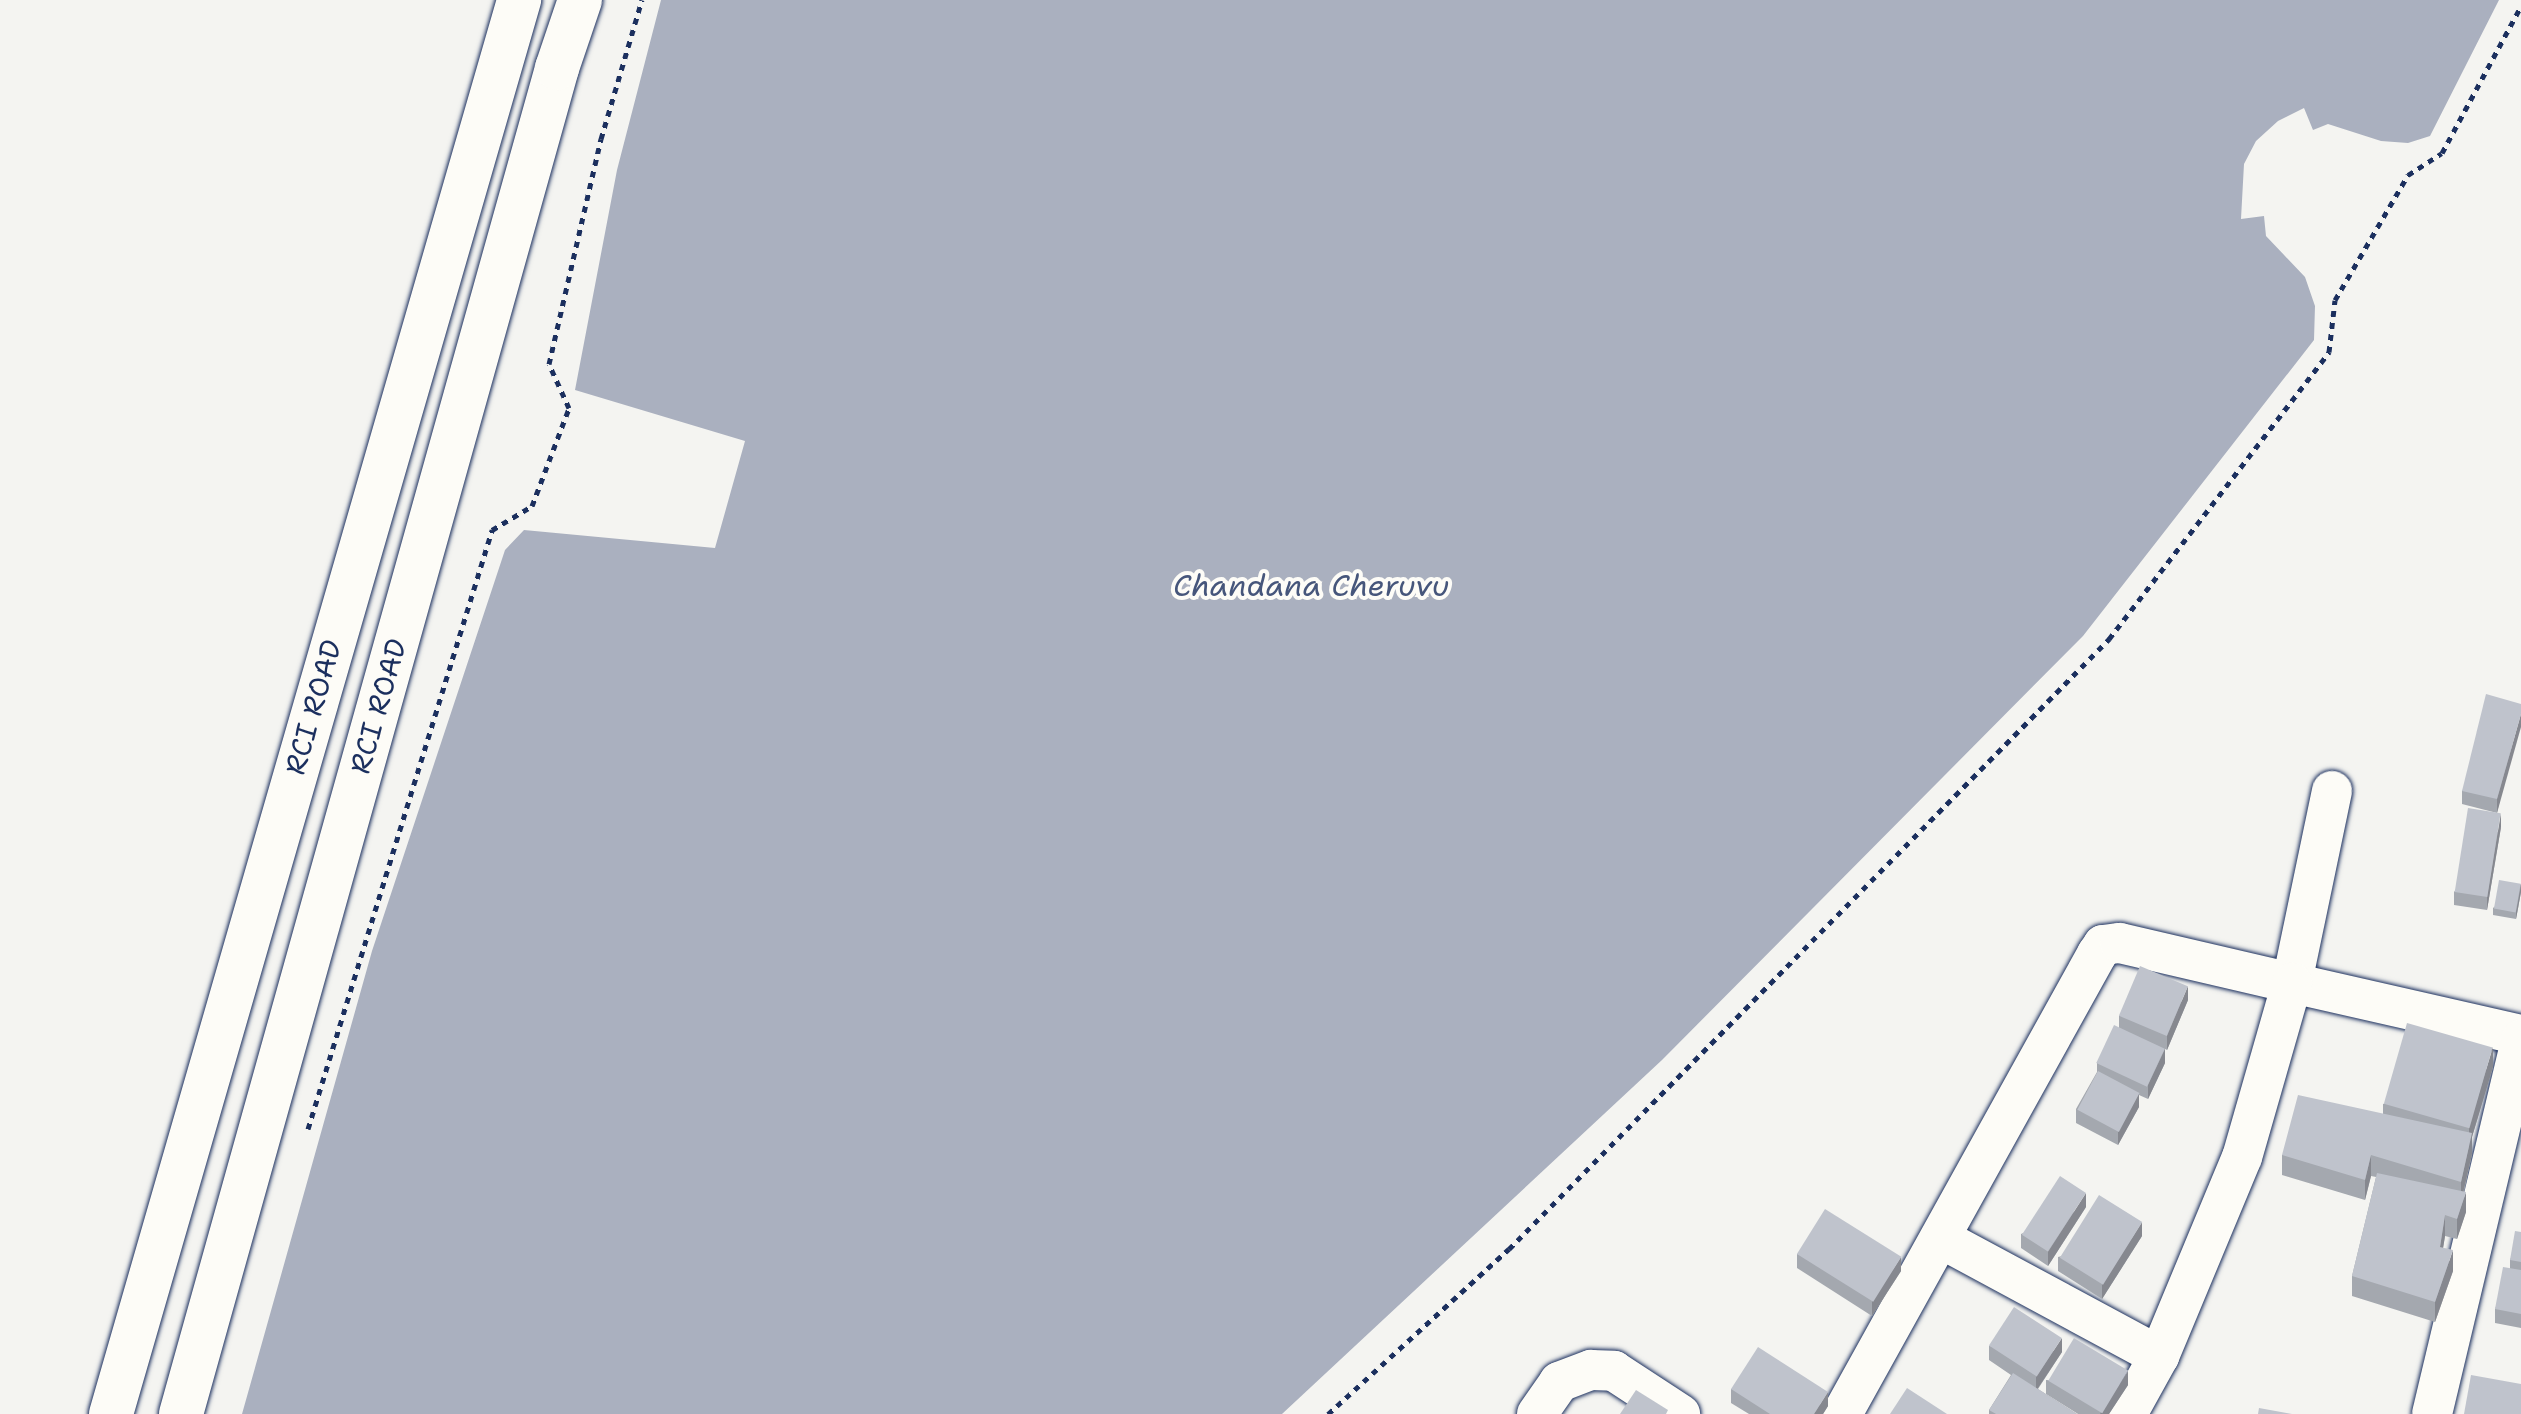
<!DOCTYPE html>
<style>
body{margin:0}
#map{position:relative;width:2521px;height:1414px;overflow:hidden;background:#f4f4f1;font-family:"Shantell Sans",sans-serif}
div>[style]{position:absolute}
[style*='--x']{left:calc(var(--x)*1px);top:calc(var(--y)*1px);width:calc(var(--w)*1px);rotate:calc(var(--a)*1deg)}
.water>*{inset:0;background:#aab0bf}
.path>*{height:5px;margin-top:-2.5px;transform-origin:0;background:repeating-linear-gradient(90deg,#1b2f5e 0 6px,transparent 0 12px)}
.roads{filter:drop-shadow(0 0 2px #1b2f5e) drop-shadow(0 0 2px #1b2f5e)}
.street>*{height:40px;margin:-20px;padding:0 20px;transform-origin:20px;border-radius:20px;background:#fdfcf7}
.secondary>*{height:44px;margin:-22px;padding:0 22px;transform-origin:22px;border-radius:22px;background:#fdfcf7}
.wall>*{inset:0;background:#a4a8af}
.shaded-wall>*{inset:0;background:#86888f}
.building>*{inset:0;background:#bfc3cc;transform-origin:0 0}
span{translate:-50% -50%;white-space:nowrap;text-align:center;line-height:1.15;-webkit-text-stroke:8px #fdfcf7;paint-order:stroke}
.street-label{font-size:28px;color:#1b2f5e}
.water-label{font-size:30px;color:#46567b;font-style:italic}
</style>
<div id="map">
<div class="water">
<div style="clip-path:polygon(661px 0,2499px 0,2430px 136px,2408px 143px,2381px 141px,2328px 124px,2313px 130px,2304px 108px,2278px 121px,2256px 141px,2244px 164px,2241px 219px,2264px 216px,2266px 236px,2305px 277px,2315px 306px,2314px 340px,2083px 636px,1662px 1060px,1282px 1414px,242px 1414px,372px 951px,505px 550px,524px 530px,715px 548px,745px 441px,575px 390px,617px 170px)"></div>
</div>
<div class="path">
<div style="--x:308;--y:1129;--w:627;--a:-72.92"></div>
<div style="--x:492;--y:530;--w:47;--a:-31"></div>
<div style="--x:532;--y:506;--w:105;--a:-69.3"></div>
<div style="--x:569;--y:408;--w:48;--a:-114.4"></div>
<div style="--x:549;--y:364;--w:231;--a:-77"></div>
<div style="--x:601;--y:139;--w:145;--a:-73.6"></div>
<div style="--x:1328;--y:1414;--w:245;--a:-42.4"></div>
<div style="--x:1509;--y:1249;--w:856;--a:-45.47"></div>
<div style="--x:2109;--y:639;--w:362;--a:-52.5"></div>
<div style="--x:2329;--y:352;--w:52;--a:-83.4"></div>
<div style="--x:2335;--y:300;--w:145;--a:-59.7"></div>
<div style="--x:2408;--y:175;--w:40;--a:-32.9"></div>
<div style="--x:2442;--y:153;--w:167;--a:-61.7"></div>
</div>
<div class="roads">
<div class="street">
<div style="--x:2332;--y:791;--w:196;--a:101.8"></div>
<div style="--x:2292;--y:983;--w:235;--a:12.8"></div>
<div style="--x:1940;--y:1238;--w:249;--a:28.3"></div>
<div style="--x:1537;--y:1414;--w:39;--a:-55"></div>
<div style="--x:1559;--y:1382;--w:34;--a:-21"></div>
<div style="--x:1591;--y:1370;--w:23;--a:2"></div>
<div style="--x:1614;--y:1371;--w:79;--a:33.1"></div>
<div style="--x:1842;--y:1414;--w:526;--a:-61"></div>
<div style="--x:2097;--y:954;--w:11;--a:-56"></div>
<div style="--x:2103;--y:945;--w:17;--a:-7"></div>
<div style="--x:2120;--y:943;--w:177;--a:13.1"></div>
<div style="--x:2292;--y:983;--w:181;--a:106"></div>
<div style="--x:2242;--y:1157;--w:216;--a:112.6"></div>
<div style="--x:2159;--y:1356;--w:66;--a:118.9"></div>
<div style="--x:2432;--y:1414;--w:385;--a:-76.6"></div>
</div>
<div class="secondary">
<div style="--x:111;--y:1414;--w:1472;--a:-73.9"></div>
<div style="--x:181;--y:1414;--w:1398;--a:-74.39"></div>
<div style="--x:557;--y:68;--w:72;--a:-71.3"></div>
</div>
</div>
<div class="wall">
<div style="clip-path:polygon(2521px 704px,2497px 813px,2462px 804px,2462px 791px)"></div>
<div style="clip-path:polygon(2501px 827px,2487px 910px,2454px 905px,2454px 892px)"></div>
<div style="clip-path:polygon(2521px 884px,2521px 892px,2516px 919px,2493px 915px,2493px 908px)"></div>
<div style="clip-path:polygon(2188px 1000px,2167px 1050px,2165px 1049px,2165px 1063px,2148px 1099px,2139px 1095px,2139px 1107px,2118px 1145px,2076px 1123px,2076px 1109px,2097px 1072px,2097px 1063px,2119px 1028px,2119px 1016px)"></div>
<div style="clip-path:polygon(2493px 1067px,2472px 1137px,2472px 1154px,2464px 1192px,2466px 1212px,2457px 1239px,2445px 1236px,2443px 1248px,2453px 1271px,2435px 1322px,2352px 1296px,2352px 1276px,2376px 1177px,2371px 1176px,2365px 1200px,2282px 1175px,2282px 1155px,2383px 1114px,2383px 1104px)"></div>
<div style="clip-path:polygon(2086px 1207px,2048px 1266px,2021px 1248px,2021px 1234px)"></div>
<div style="clip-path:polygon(2521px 1232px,2521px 1328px,2495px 1323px,2495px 1309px,2510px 1268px,2510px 1260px)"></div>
<div style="clip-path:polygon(2142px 1236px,2102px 1299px,2058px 1271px,2058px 1257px)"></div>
<div style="clip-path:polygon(1797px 1254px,1901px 1271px,1872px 1316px,1797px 1268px)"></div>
<div style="clip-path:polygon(1989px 1346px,2062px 1352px,2038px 1389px,2077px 1414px,1989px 1414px,1989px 1410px,2011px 1375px,1989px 1360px)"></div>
<div style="clip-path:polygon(2046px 1380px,2128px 1385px,2109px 1414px,2078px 1414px,2046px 1394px)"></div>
<div style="clip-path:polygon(1731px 1389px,1828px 1406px,1823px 1414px,1749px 1414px,1731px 1403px)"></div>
</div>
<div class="shaded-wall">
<div style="clip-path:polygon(2521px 714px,2521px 727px,2497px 813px,2497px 799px)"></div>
<div style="clip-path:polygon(2501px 813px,2501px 827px,2487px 910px,2487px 897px)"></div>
<div style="clip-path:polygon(2521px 885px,2521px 892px,2516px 919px,2516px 912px)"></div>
<div style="clip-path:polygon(2188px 986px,2188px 1000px,2167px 1050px,2167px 1036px)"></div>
<div style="clip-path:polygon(2493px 1047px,2493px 1067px,2472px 1137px,2472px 1154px,2461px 1202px,2461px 1182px,2469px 1146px,2469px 1126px)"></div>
<div style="clip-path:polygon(2165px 1049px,2165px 1063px,2148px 1099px,2148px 1085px)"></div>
<div style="clip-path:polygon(2139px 1093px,2139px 1107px,2118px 1145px,2118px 1131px)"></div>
<div style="clip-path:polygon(2371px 1155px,2371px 1176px,2365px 1200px,2365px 1180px)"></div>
<div style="clip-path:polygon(2466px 1192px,2466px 1212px,2457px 1239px,2457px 1219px)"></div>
<div style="clip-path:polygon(2086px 1193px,2086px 1207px,2048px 1266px,2048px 1252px)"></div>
<div style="clip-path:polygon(2445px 1215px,2445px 1236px,2440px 1267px,2440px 1247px)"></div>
<div style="clip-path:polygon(2142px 1222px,2142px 1236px,2102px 1299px,2102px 1285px)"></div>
<div style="clip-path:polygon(2453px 1250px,2453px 1271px,2435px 1322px,2435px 1302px)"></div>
<div style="clip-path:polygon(1901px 1257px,1901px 1271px,1872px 1316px,1872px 1302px)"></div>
<div style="clip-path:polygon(2062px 1338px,2062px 1352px,2036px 1391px,2036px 1377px)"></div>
<div style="clip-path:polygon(2128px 1371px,2128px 1385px,2109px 1414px,2100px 1414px)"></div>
<div style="clip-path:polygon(1828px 1392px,1828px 1406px,1823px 1414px,1814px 1414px)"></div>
</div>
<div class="building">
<div style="clip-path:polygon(2486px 694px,2521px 704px,2521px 714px,2497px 799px,2462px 791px)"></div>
<div style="left:2468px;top:808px;width:33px;height:85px;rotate:9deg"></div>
<div style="left:2499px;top:880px;width:22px;height:29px;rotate:10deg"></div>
<div style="left:2140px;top:966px;width:52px;height:54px;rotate:23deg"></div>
<div style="left:2407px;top:1023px;width:89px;height:84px;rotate:16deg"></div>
<div style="left:2114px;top:1025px;width:56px;height:42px;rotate:25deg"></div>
<div style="left:2098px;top:1071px;width:47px;height:44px;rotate:28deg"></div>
<div style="clip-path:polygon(2298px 1095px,2472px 1133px,2461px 1182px,2371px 1155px,2365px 1180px,2282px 1155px)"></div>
<div style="clip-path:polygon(2377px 1173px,2466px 1192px,2457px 1219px,2445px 1215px,2440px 1247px,2453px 1250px,2435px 1302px,2352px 1276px)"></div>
<div style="left:2060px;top:1176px;width:31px;height:70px;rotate:33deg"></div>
<div style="left:2099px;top:1195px;width:51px;height:74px;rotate:32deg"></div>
<div style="left:1825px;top:1209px;width:90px;height:53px;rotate:32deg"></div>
<div style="clip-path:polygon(2515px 1231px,2521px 1232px,2521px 1262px,2510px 1260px)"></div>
<div style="clip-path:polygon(2503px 1267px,2521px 1270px,2521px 1314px,2495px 1309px)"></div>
<div style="left:2014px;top:1307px;width:57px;height:46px;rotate:33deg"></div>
<div style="left:2074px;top:1338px;width:63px;height:50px;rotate:31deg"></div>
<div style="clip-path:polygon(1758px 1347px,1828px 1392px,1814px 1414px,1770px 1414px,1731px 1389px)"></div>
<div style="clip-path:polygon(2013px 1373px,2077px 1414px,1996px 1414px,1989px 1410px)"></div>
<div style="clip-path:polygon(2471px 1375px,2521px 1384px,2521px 1414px,2464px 1414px)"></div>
<div style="clip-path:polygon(1907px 1388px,1947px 1414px,1890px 1414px)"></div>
<div style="clip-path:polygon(1636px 1390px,1668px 1410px,1666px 1414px,1620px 1414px)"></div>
<div style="clip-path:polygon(2259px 1408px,2292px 1414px,2258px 1414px)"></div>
</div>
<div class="street-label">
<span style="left:378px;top:706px;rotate:-74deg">RCI ROAD</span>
<span style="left:313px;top:707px;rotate:-74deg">RCI ROAD</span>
</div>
<div class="water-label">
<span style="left:1311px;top:586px">Chandana Cheruvu</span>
</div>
</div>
